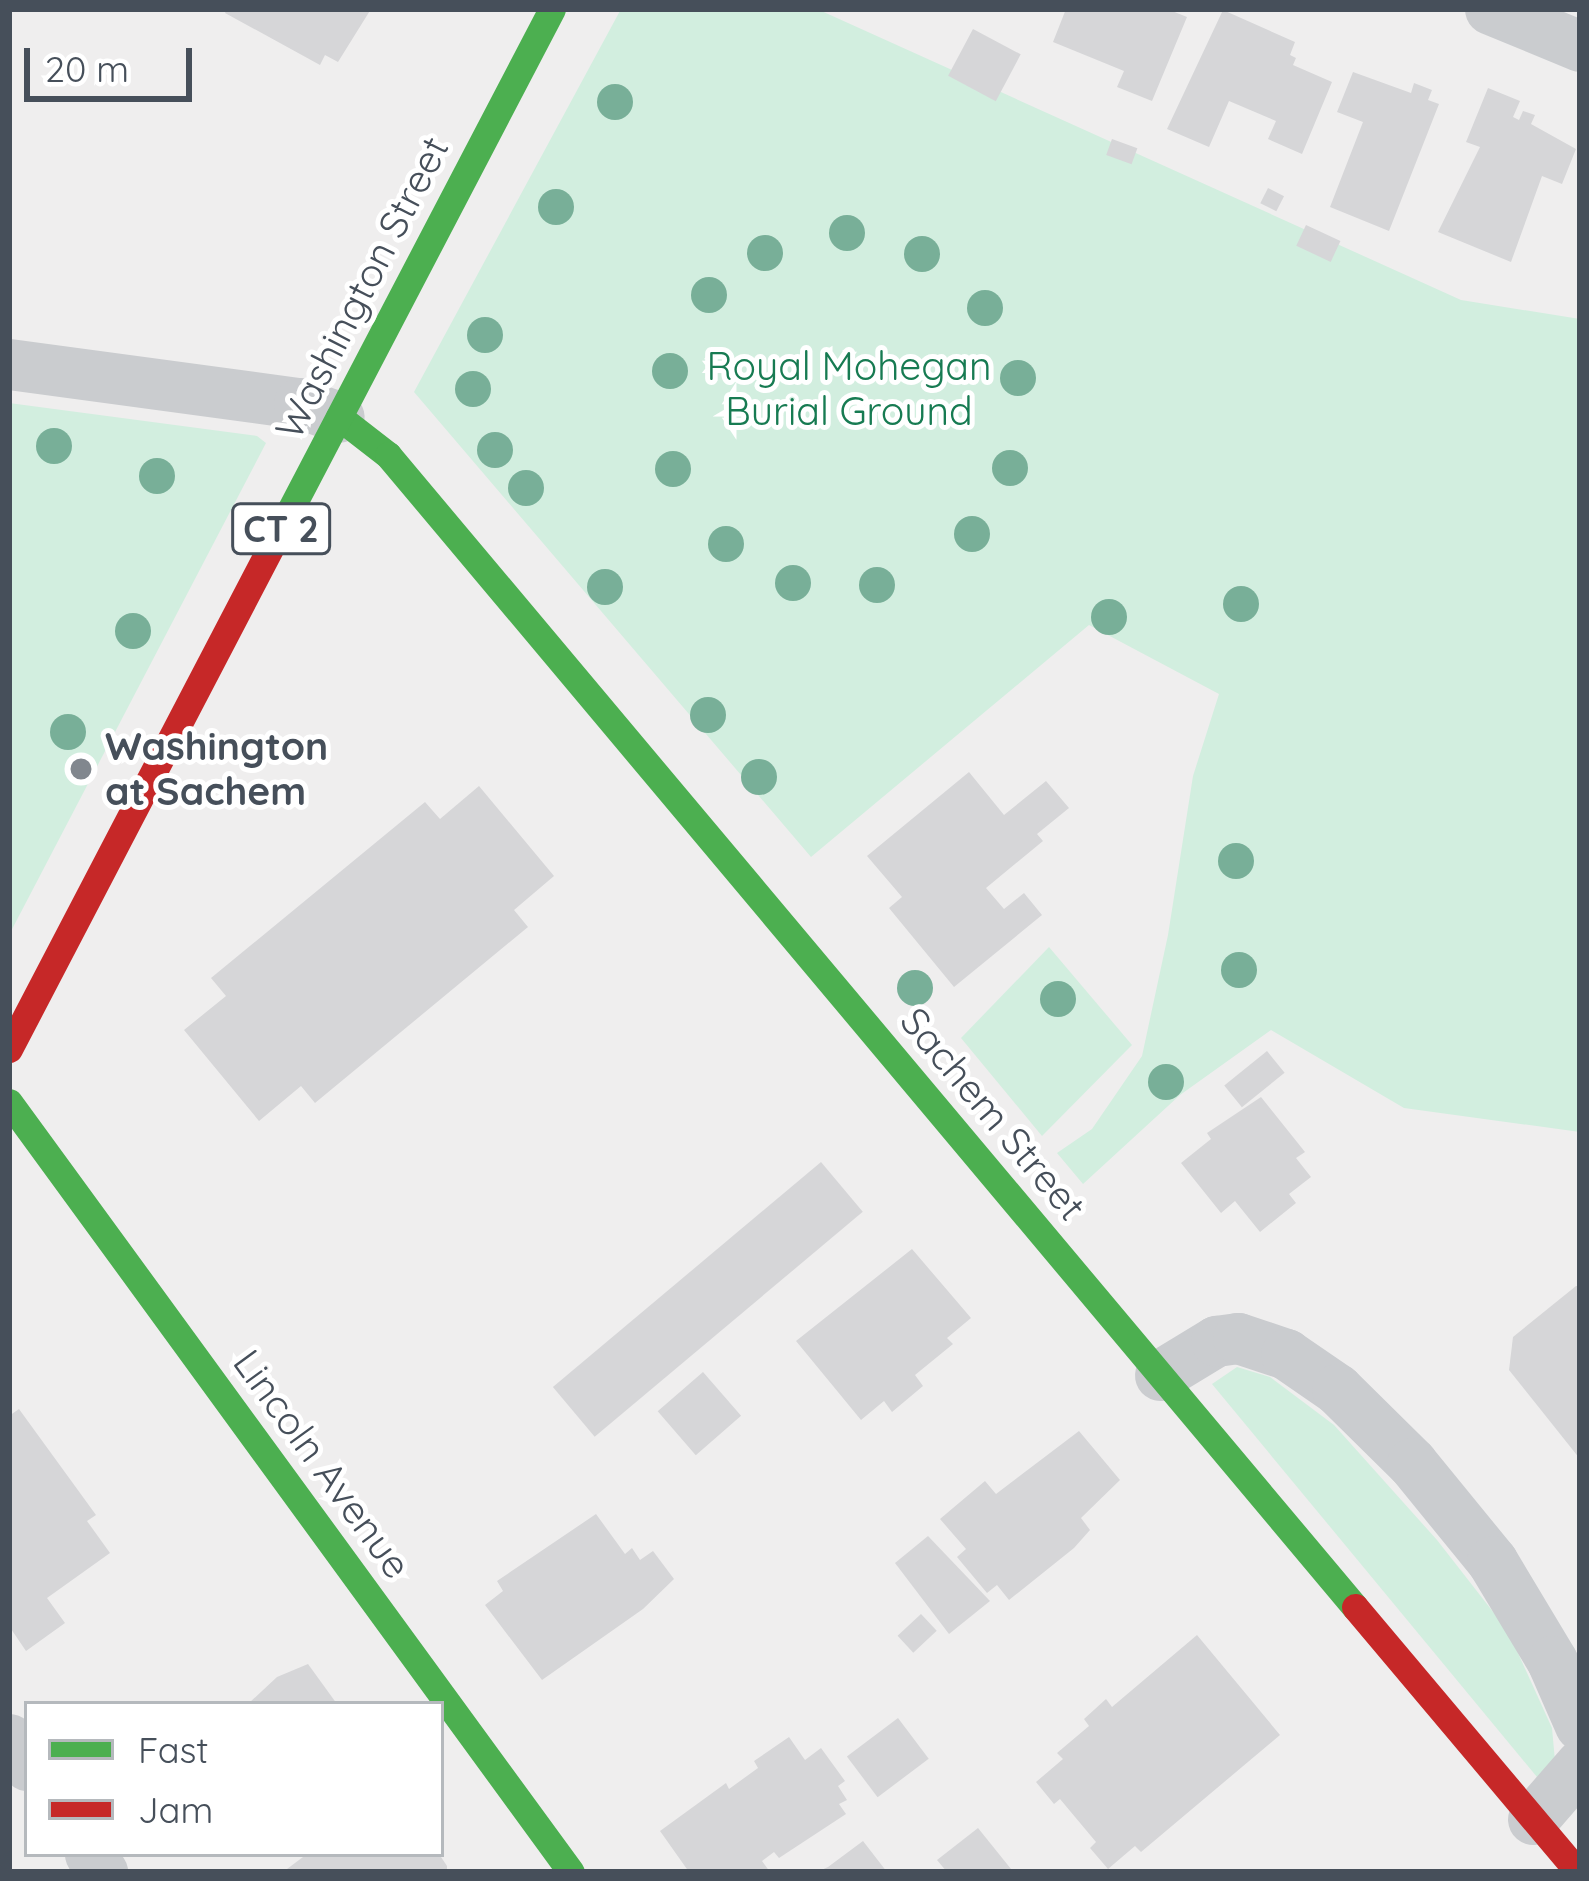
<!DOCTYPE html>
<style>
body{margin:0}
#map{position:relative;width:1589px;height:1881px;overflow:hidden;background:#efeeee;font-family:Quicksand,sans-serif}
div>[style]{position:absolute}
[style*='--x']{left:calc(var(--x)*1px);top:calc(var(--y)*1px);width:calc(var(--w)*1px);rotate:calc(var(--a)*1deg)}
.green>*{inset:0;background:#d2eedf}
.building>*{inset:0;background:#d6d6d8;transform-origin:0 0}
.street>*{height:51px;margin:-25.5px;padding:0 25.5px;transform-origin:25.5px;border-radius:25.5px;background:#cacccf}
.fast>*{height:27px;margin:-13.5px;padding:0 13.5px;transform-origin:13.5px;border-radius:13.5px;background:#4caf50}
.jam>*{height:27px;margin:-13.5px;padding:0 13.5px;transform-origin:13.5px;border-radius:13.5px;background:#c62828}
.trees>*{width:36px;height:36px;margin:-18px;border-radius:50%;background:#78af98}
.dots>*{width:33px;height:33px;translate:-50% -50%;box-sizing:border-box;border:6px solid #fff;border-radius:50%}
span{translate:-50% -50%;white-space:nowrap;text-align:center;line-height:1.15;-webkit-text-stroke:10px #fff;paint-order:stroke}
.shield-label span{padding:3px 9px;background:#fff;border:3px solid;border-radius:9px;-webkit-text-stroke-width:0}
.shield-label{font-size:36px;color:#464f5a;font-weight:700}
.street-label{font-size:39px;color:#464f5a}
.park-label{font-size:39px;color:#177b52}
.poi-label{font-size:39px;color:#464f5a;font-weight:700}
.left{translate:0 -50%;text-align:left}
.frame{position:absolute;inset:0;border:12px solid #464f5a;pointer-events:none}
.legend{position:absolute;left:24px;top:1701px;width:420px;height:156px;box-sizing:border-box;background:#fff;border:3px solid #b5b9bd;margin:0;padding:15px 21px;list-style:none;font-size:36px;color:#464f5a}
.legend li{display:flex;align-items:center;gap:24px;height:60px}
.legend b{width:60px;border:3px solid #b5b9bd}
.scale{position:absolute;left:24px;top:48px;width:168px;height:54px;box-sizing:border-box;border:6px solid #464f5a;border-top:0;padding-left:15px;font-size:36px;line-height:42px;white-space:nowrap;color:#464f5a;-webkit-text-stroke:9px #fff;paint-order:stroke}
</style>
<div id="map">
<div class="green">
<div style="clip-path:polygon(621px 9px,817px 9px,1461px 300px,1580px 319px,1580px 1132px,1404px 1108px,1271px 1030px,1180px 1095px,1083px 1184px,1057px 1153px,1092px 1129px,1142px 1056px,1168px 935px,1193px 776px,1219px 694px,1089px 625px,811px 857px,414px 392px)"></div>
<div style="clip-path:polygon(9px 403px,257px 436px,266px 443px,9px 935px)"></div>
<div style="clip-path:polygon(1049px 947px,1132px 1045px,1042px 1136px,961px 1038px)"></div>
<div style="clip-path:polygon(1237px 1367px,1270px 1377px,1334px 1425px,1437px 1540px,1508px 1631px,1552px 1728px,1555px 1761px,1537px 1777px,1212px 1384px)"></div>
</div>
<div class="building">
<div style="clip-path:polygon(227px 9px,371px 9px,338px 62px,325px 55px,320px 65px,225px 13px)"></div>
<div style="clip-path:polygon(1066px 9px,1167px 9px,1187px 17px,1152px 101px,1117px 87px,1124px 71px,1053px 42px)"></div>
<div style="clip-path:polygon(1223px 10px,1295px 42px,1290px 55px,1296px 58px,1293px 65px,1332px 82px,1302px 154px,1268px 139px,1276px 121px,1229px 101px,1209px 147px,1167px 129px)"></div>
<div style="left:973px;top:29px;width:54px;height:53px;rotate:28deg"></div>
<div style="clip-path:polygon(1353px 72px,1411px 93px,1414px 83px,1432px 90px,1428px 100px,1439px 104px,1389px 231px,1330px 207px,1363px 122px,1337px 112px)"></div>
<div style="clip-path:polygon(1488px 88px,1520px 101px,1513px 117px,1519px 120px,1523px 111px,1535px 115px,1531px 124px,1576px 149px,1562px 184px,1542px 176px,1511px 262px,1438px 232px,1480px 147px,1466px 142px)"></div>
<div style="left:1112px;top:139px;width:27px;height:17px;rotate:20deg"></div>
<div style="left:1268px;top:188px;width:18px;height:17px;rotate:27deg"></div>
<div style="left:1306px;top:225px;width:38px;height:23px;rotate:25deg"></div>
<div style="clip-path:polygon(969px 772px,1004px 815px,1046px 781px,1069px 808px,1037px 834px,1043px 841px,986px 888px,1004px 909px,1024px 893px,1042px 915px,954px 987px,889px 908px,902px 897px,867px 856px)"></div>
<div style="clip-path:polygon(479px 786px,554px 876px,514px 910px,528px 927px,315px 1103px,301px 1086px,259px 1121px,184px 1030px,226px 996px,211px 978px,425px 802px,440px 819px)"></div>
<div style="left:1267px;top:1051px;width:28px;height:55px;rotate:51deg"></div>
<div style="clip-path:polygon(1261px 1097px,1305px 1152px,1296px 1158px,1311px 1177px,1289px 1194px,1296px 1203px,1260px 1232px,1235px 1201px,1221px 1213px,1181px 1163px,1211px 1139px,1207px 1133px)"></div>
<div style="left:821px;top:1162px;width:65px;height:350px;rotate:50deg"></div>
<div style="clip-path:polygon(912px 1249px,971px 1318px,947px 1338px,953px 1344px,915px 1375px,923px 1386px,892px 1412px,884px 1401px,861px 1420px,796px 1341px)"></div>
<div style="clip-path:polygon(1576px 1286px,1580px 1286px,1580px 1459px,1509px 1370px,1513px 1337px)"></div>
<div style="left:703px;top:1372px;width:58px;height:60px;rotate:49deg"></div>
<div style="clip-path:polygon(19px 1409px,96px 1515px,87px 1521px,110px 1553px,47px 1598px,65px 1623px,26px 1651px,9px 1626px,9px 1416px)"></div>
<div style="clip-path:polygon(1079px 1431px,1120px 1480px,1081px 1518px,1090px 1530px,1074px 1548px,1009px 1600px,997px 1585px,987px 1593px,957px 1557px,966px 1549px,940px 1519px,985px 1481px,996px 1494px)"></div>
<div style="clip-path:polygon(596px 1514px,625px 1554px,632px 1548px,640px 1560px,653px 1551px,674px 1579px,643px 1609px,542px 1680px,485px 1605px,503px 1591px,497px 1581px)"></div>
<div style="clip-path:polygon(928px 1536px,990px 1601px,949px 1634px,895px 1563px)"></div>
<div style="left:921px;top:1614px;width:23px;height:32px;rotate:47deg"></div>
<div style="clip-path:polygon(1197px 1635px,1280px 1735px,1141px 1852px,1135px 1846px,1108px 1869px,1090px 1848px,1096px 1842px,1060px 1799px,1054px 1804px,1036px 1782px,1063px 1759px,1057px 1753px,1089px 1726px,1084px 1719px,1106px 1699px,1112px 1707px)"></div>
<div style="clip-path:polygon(308px 1664px,337px 1704px,248px 1704px,277px 1677px)"></div>
<div style="left:898px;top:1718px;width:51px;height:64px;rotate:53deg"></div>
<div style="clip-path:polygon(789px 1737px,805px 1760px,821px 1748px,845px 1781px,838px 1786px,847px 1800px,839px 1804px,846px 1814px,779px 1858px,774px 1852px,762px 1861px,770px 1872px,689px 1872px,660px 1831px,726px 1783px,729px 1789px,758px 1768px,754px 1761px)"></div>
<div style="clip-path:polygon(978px 1828px,1011px 1869px,947px 1872px,937px 1860px)"></div>
<div style="clip-path:polygon(863px 1841px,887px 1872px,817px 1872px,828px 1867px)"></div>
<div style="clip-path:polygon(307px 1854px,439px 1854px,447px 1866px,447px 1872px,283px 1872px)"></div>
</div>
<div class="street">
<div style="--x:1490;--y:9;--w:97;--a:22.3"></div>
<div style="--x:9;--y:364;--w:293;--a:7.7"></div>
<div style="--x:299;--y:403;--w:42;--a:19.3"></div>
<div style="--x:1160;--y:1375;--w:66;--a:-31.3"></div>
<div style="--x:1216;--y:1341;--w:22;--a:-8"></div>
<div style="--x:1238;--y:1338;--w:51;--a:18.4"></div>
<div style="--x:1286;--y:1354;--w:62;--a:34.5"></div>
<div style="--x:1337;--y:1389;--w:105;--a:44.6"></div>
<div style="--x:1412;--y:1463;--w:127;--a:50.8"></div>
<div style="--x:1492;--y:1561;--w:117;--a:59"></div>
<div style="--x:1552;--y:1661;--w:70;--a:66.4"></div>
<div style="--x:9;--y:1739;--w:32;--a:55"></div>
<div style="--x:1533;--y:1819;--w:72;--a:-49"></div>
<div style="--x:90;--y:1854;--w:22;--a:56"></div>
</div>
<div class="fast">
<div style="--x:339;--y:417;--w:62;--a:37.8"></div>
<div style="--x:388;--y:455;--w:1504;--a:49.99"></div>
<div style="--x:274;--y:541;--w:600;--a:-62.41"></div>
<div style="--x:9;--y:1102;--w:953;--a:53.88"></div>
</div>
<div class="jam">
<div style="--x:9;--y:1049;--w:573;--a:-62.45"></div>
<div style="--x:1355;--y:1607;--w:346;--a:49.9"></div>
</div>
<div class="trees">
<div style="left:615px;top:102px"></div>
<div style="left:556px;top:207px"></div>
<div style="left:847px;top:233px"></div>
<div style="left:765px;top:253px"></div>
<div style="left:922px;top:254px"></div>
<div style="left:709px;top:295px"></div>
<div style="left:985px;top:308px"></div>
<div style="left:485px;top:335px"></div>
<div style="left:670px;top:371px"></div>
<div style="left:1018px;top:378px"></div>
<div style="left:473px;top:389px"></div>
<div style="left:54px;top:446px"></div>
<div style="left:495px;top:450px"></div>
<div style="left:1010px;top:468px"></div>
<div style="left:673px;top:469px"></div>
<div style="left:157px;top:476px"></div>
<div style="left:526px;top:488px"></div>
<div style="left:972px;top:534px"></div>
<div style="left:726px;top:544px"></div>
<div style="left:793px;top:583px"></div>
<div style="left:877px;top:585px"></div>
<div style="left:605px;top:587px"></div>
<div style="left:1241px;top:604px"></div>
<div style="left:1109px;top:617px"></div>
<div style="left:133px;top:631px"></div>
<div style="left:708px;top:715px"></div>
<div style="left:68px;top:732px"></div>
<div style="left:759px;top:777px"></div>
<div style="left:1236px;top:861px"></div>
<div style="left:1239px;top:970px"></div>
<div style="left:915px;top:988px"></div>
<div style="left:1058px;top:999px"></div>
<div style="left:1166px;top:1082px"></div>
</div>
<div class="dots">
<div style="left:81px;top:769px;background:#81878e"></div>
</div>
<div class="shield-label">
<span style="left:281px;top:529px">CT 2</span>
</div>
<div class="street-label">
<span style="left:362px;top:288px;rotate:-63deg">Washington Street</span>
<span style="left:993px;top:1114px;rotate:50deg">Sachem Street</span>
<span style="left:322px;top:1464px;rotate:54deg">Lincoln Avenue</span>
</div>
<div class="park-label">
<span style="left:849px;top:389px">Royal Mohegan<br>Burial Ground</span>
</div>
<div class="poi-label">
<span class="left" style="left:105px;top:769px">Washington<br>at Sachem</span>
</div>
<div class="frame"></div>
<ul class="legend">
<li><b style="height:15px;background:#4caf50"></b>Fast</li>
<li><b style="height:15px;background:#c62828"></b>Jam</li>
</ul>
<div class="scale">20 m</div>
</div>
